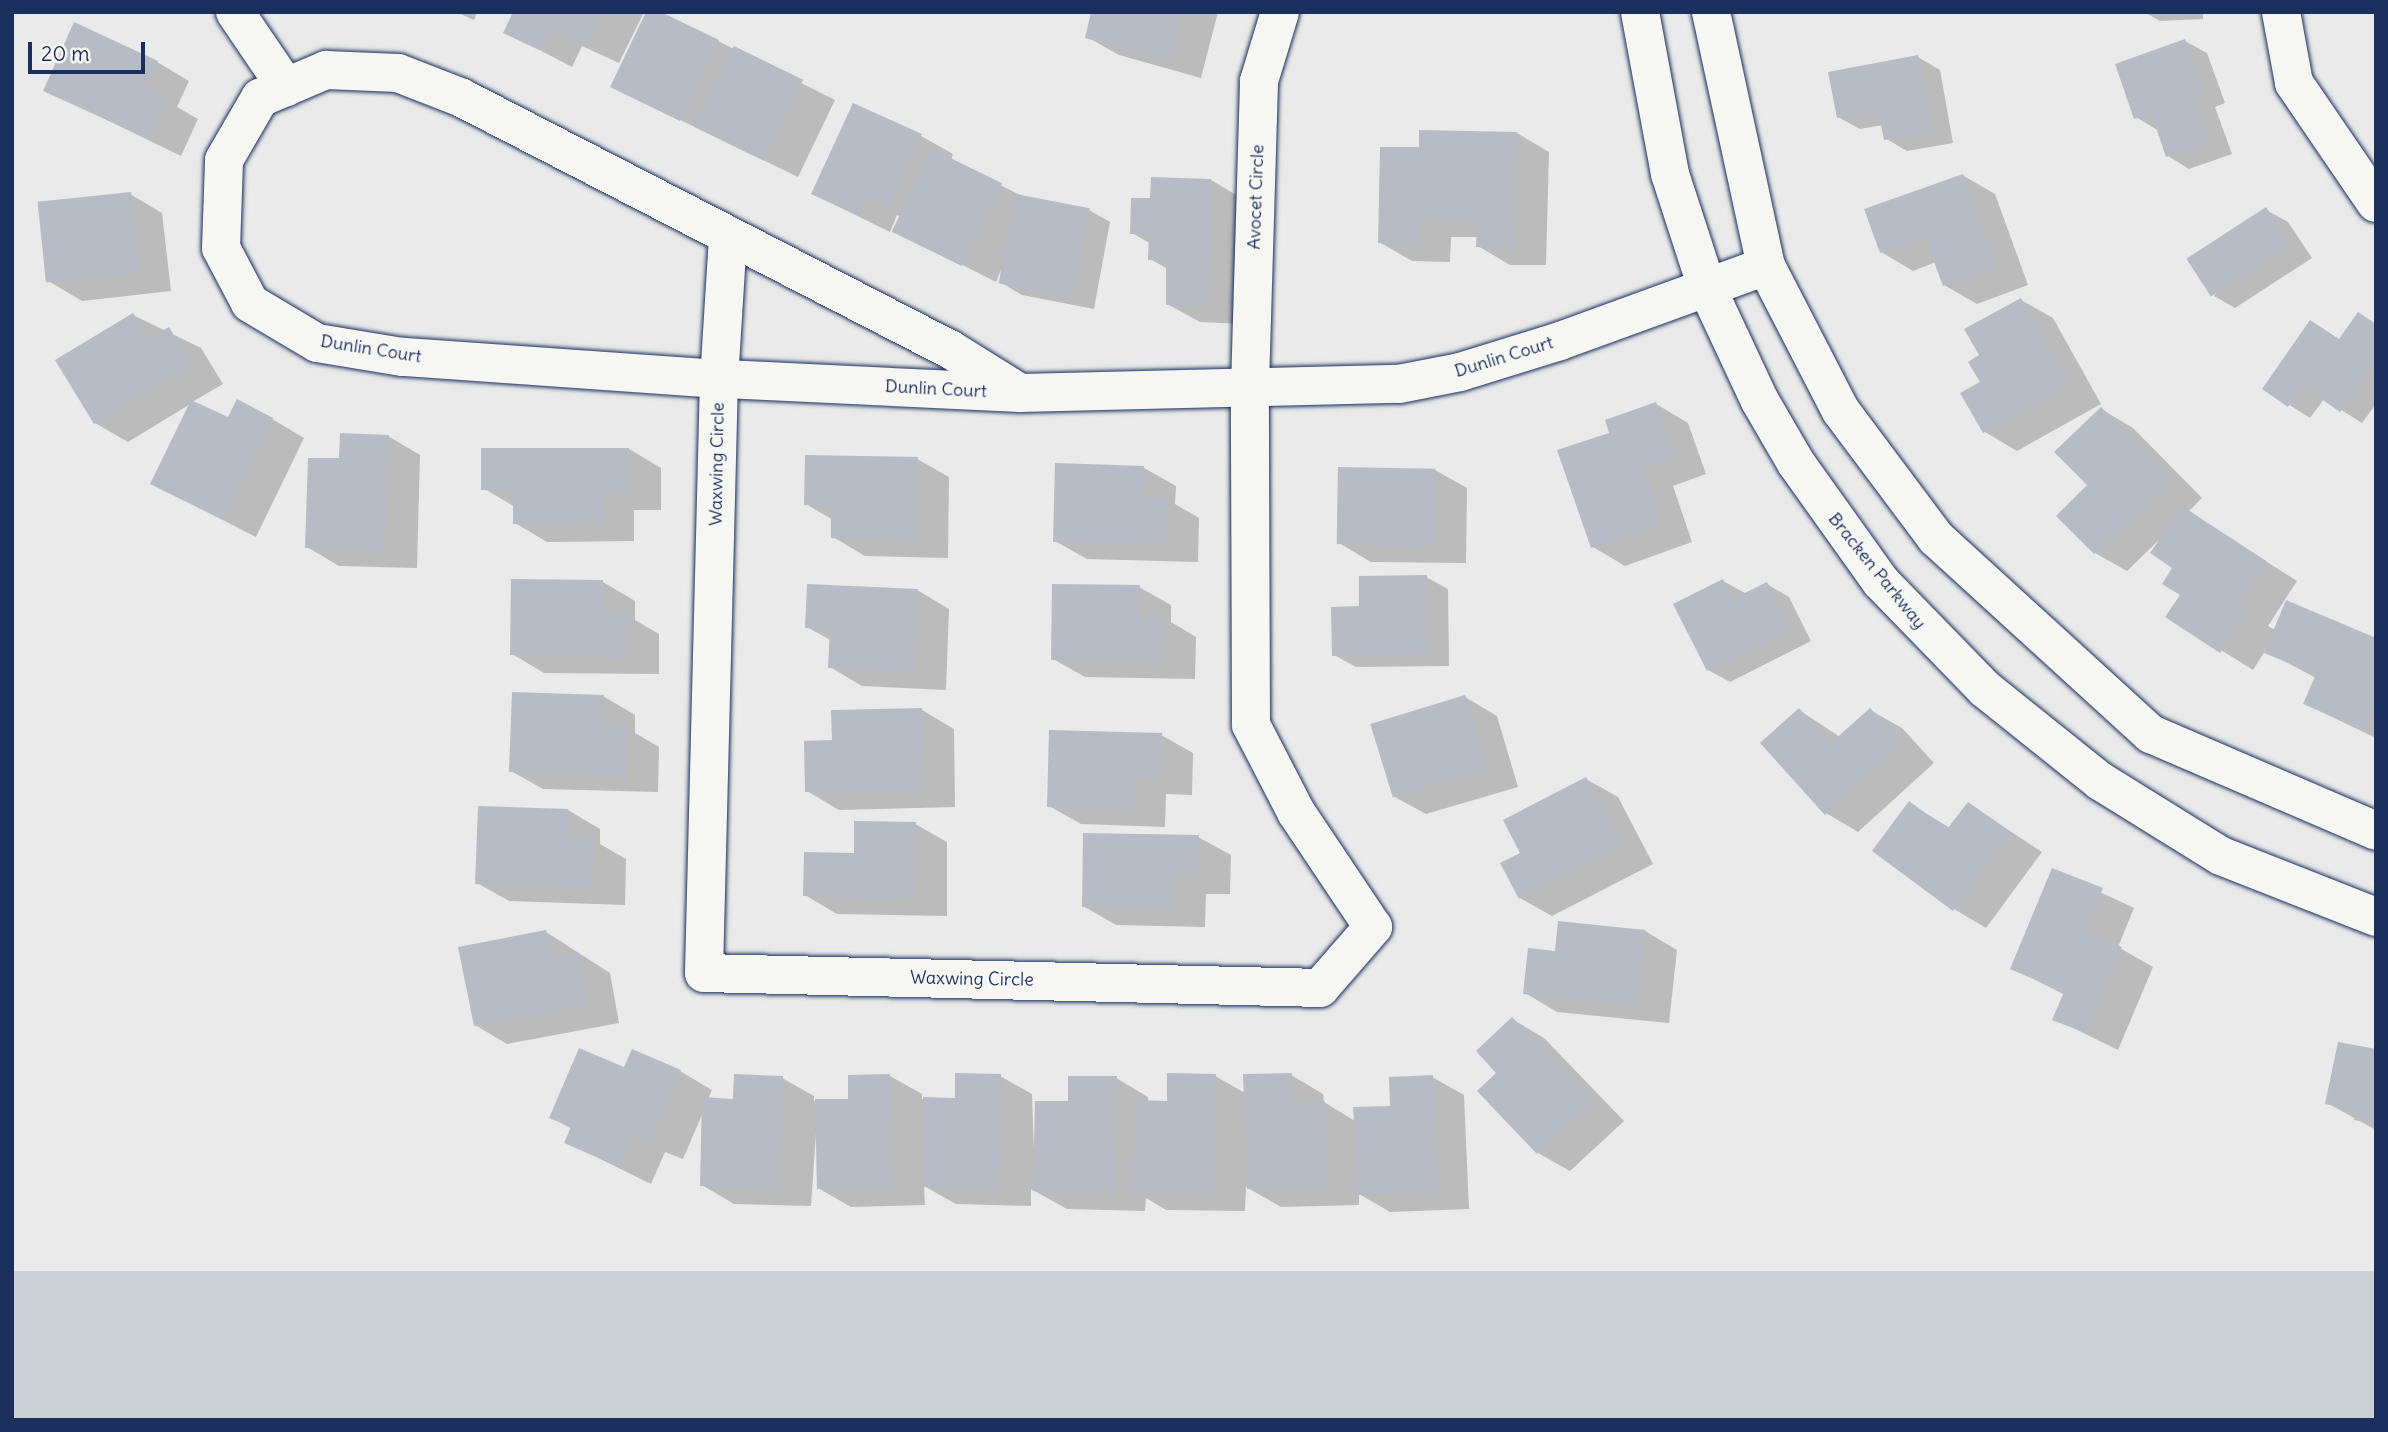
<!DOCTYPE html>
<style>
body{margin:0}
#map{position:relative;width:2388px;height:1432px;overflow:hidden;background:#e9eae9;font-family:Delius,sans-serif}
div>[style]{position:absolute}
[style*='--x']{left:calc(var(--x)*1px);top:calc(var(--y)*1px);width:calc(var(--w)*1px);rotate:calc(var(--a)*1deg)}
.green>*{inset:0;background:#caced5;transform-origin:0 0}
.shadow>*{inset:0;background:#0003}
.building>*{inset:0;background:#b6bbc6;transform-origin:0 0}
.roads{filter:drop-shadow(0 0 2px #1b2f5e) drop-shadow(0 0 2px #1b2f5e)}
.minor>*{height:38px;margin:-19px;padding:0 19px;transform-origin:19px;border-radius:19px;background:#f6f6f2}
span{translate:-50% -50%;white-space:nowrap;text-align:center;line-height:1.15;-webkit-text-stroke:6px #f6f6f2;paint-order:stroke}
.street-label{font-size:18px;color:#1b2f5e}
.frame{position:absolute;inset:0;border:14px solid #1b2f5e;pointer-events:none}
.scale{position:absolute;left:28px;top:42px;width:117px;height:32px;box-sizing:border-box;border:4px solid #1b2f5e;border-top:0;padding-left:9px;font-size:21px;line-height:24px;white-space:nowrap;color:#1b2f5e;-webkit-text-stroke:5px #f6f6f2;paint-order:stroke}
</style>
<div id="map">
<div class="green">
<div style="left:12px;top:1271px;width:2364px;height:149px"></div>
</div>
<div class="shadow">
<div style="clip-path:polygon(456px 12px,477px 12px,474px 20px)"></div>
<div style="clip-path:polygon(515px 12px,644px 12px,619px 63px,582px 46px,572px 67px,505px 32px)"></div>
<div style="clip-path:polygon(1093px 12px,1218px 12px,1201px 78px,1119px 55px,1087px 37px)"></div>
<div style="clip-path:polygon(2144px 12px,2203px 12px,2203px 19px,2160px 21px)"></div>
<div style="clip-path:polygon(718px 41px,835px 100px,798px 177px,612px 87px)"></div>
<div style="clip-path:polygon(2185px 41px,2207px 53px,2225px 103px,2215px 107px,2232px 154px,2189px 169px,2168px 156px,2159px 131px,2136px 117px)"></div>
<div style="clip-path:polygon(1918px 57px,1940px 70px,1953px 143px,1907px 151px,1885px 138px,1883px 125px,1860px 129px,1838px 117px)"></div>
<div style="clip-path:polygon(157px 62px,189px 81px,177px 107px,198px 119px,181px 156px,45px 90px)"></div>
<div style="clip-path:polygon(854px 105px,921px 136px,953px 154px,951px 160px,1024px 197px,1089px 210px,1110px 222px,1094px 309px,1022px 295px,1000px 282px,1001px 270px,996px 282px,895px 231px,902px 217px,897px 215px,890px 232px,813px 194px)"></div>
<div style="clip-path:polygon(1517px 133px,1549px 152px,1546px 265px,1510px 265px,1478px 246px,1478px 237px,1451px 237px,1450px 262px,1412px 261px,1379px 242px,1421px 149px)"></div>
<div style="clip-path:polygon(1962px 175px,1995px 194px,2028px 285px,1977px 304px,1944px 285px,1936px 262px,1913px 271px,1881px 252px)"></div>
<div style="clip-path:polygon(1211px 180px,1243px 199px,1241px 324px,1200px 322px,1167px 304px,1168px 269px,1150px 259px,1151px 244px,1132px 233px,1152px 200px)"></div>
<div style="clip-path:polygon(130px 194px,162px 213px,171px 291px,82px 301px,50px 282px)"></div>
<div style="clip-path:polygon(2266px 210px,2288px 222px,2312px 258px,2235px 308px,2214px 296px)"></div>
<div style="clip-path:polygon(2021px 300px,2053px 318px,2101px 404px,2017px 451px,1985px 432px,1981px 356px)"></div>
<div style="clip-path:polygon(133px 315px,201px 348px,223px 384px,192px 402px,229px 419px,272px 419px,304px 438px,256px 537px,152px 484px,192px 403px,128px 442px,95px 423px)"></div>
<div style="clip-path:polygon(2311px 322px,2340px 340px,2376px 324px,2376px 404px,2362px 423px,2324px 399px,2310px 418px,2264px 389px)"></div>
<div style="clip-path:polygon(1656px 404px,1688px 423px,1706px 474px,1673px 486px,1692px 542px,1625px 566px,1593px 547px,1612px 434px)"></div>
<div style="clip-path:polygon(2101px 409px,2133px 428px,2202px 498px,2188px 512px,2297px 581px,2268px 626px,2275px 630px,2376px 640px,2376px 738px,2305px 704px,2316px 678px,2265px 651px,2253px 670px,2168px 617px,2182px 595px,2175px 567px,2159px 540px,2127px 571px,2095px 553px,2089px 485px)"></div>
<div style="clip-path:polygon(388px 436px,420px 455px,417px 568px,339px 566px,307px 547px,341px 460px)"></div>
<div style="clip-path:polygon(629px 449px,661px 468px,661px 510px,634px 510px,634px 541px,547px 542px,515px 523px,515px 507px,483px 488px)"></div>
<div style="clip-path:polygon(917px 459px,949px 477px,948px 558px,865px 556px,833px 537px,833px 520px,806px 504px)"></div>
<div style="clip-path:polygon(1144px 468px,1176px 486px,1175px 504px,1199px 518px,1198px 562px,1087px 559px,1055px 541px)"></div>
<div style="clip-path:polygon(1435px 470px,1467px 488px,1466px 563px,1371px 562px,1339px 543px)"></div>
<div style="clip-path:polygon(1426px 577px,1448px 589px,1449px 666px,1356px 667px,1334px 655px)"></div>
<div style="clip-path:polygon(1723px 581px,1745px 593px,1767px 584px,1789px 597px,1811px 641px,1730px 682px,1708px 670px)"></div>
<div style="clip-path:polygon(603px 582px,635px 601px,635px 620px,659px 634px,659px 674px,544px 673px,512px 654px)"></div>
<div style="clip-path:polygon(1139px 587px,1171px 605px,1171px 622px,1196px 637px,1195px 679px,1085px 677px,1053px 659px)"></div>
<div style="clip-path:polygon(917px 590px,949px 609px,946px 690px,862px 686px,830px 667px,832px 641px,807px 627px)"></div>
<div style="clip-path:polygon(603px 696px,635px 715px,635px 733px,659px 747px,658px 792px,543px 789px,511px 771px)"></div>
<div style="clip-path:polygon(1465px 697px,1497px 716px,1518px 787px,1426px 814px,1393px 796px)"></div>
<div style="clip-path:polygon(922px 710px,954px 729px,955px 807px,839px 810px,807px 791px)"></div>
<div style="clip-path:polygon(1799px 710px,1840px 737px,1870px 710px,1902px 728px,1934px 763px,1858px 832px,1826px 813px)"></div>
<div style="clip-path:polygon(1161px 735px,1193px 753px,1192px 795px,1166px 794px,1165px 827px,1081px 824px,1049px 806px)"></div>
<div style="clip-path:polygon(1586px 779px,1618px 797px,1653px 864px,1552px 916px,1520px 898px)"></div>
<div style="clip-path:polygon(1909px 803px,1950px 828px,1969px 804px,2042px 852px,1986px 928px,1954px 909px)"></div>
<div style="clip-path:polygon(568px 810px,600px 829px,600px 844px,626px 859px,625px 905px,509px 901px,477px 883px)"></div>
<div style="clip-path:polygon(915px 824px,947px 842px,947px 916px,837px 914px,805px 895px,856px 854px)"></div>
<div style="clip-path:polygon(1198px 837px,1231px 855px,1230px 894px,1206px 894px,1205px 927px,1116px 925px,1083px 906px)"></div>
<div style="clip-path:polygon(2053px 870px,2134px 908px,2118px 947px,2153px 967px,2118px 1050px,2055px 1019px,2065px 995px,2012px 968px)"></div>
<div style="clip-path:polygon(1645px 931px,1677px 950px,1669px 1023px,1557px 1012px,1525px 993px)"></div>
<div style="clip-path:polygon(546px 932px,610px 973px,619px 1023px,507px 1044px,475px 1025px)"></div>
<div style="clip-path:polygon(1512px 1019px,1544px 1038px,1624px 1121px,1570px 1171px,1538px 1153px)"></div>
<div style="clip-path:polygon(2376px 1051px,2376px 1130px,2327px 1103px)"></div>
<div style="clip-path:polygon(625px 1069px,680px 1071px,712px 1090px,708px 1099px,735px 1100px,782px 1078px,814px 1096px,814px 1101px,850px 1100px,890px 1076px,922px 1094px,922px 1099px,956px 1100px,1000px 1076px,1032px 1094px,1035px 1179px,1070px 1103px,1116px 1078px,1148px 1097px,1148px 1102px,1168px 1102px,1215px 1076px,1245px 1093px,1291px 1075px,1323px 1094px,1324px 1102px,1355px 1121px,1392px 1108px,1432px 1077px,1464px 1095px,1469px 1209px,1390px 1212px,1359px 1194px,1359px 1205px,1281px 1207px,1246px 1187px,1245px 1211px,1166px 1210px,1146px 1198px,1145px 1211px,1067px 1209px,1031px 1189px,1031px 1206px,956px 1204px,924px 1186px,925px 1205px,851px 1207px,818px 1188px,817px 1118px,811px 1206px,734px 1204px,702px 1185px,704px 1110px,683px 1159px,665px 1152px,651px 1184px,566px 1142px,572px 1129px,551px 1117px)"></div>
</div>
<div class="building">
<div style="clip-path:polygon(513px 12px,603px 12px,586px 46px,550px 29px,539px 50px,503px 33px)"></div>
<div style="clip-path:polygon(646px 12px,661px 12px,719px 40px,680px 121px,610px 87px)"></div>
<div style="clip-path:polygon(1091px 12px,1182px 12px,1169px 61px,1085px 38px)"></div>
<div style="clip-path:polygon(74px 22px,158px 61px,145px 89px,167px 99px,149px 139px,43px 91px)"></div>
<div style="clip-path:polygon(2185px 39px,2205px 91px,2194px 95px,2211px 142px,2166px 157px,2151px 113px,2134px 119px,2115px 64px)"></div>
<div style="left:734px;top:46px;width:77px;height:90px;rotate:26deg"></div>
<div style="clip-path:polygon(1918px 55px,1932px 131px,1884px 140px,1878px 111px,1837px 118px,1828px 72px)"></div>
<div style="clip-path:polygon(853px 103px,922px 134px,888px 209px,865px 198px,857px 215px,811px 194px)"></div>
<div style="clip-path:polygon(1419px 130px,1517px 132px,1515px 248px,1476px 247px,1477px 221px,1419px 219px,1418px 244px,1378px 243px,1380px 147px,1419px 147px)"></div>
<div style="left:932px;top:149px;width:78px;height:92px;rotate:26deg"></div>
<div style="clip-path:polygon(1963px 174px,1997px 267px,1943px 286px,1925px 237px,1880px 253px,1864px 209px)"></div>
<div style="clip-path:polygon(1151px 177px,1211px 179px,1209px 306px,1166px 305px,1166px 260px,1148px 260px,1149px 234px,1130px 234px,1131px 198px,1150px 198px)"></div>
<div style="left:131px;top:192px;width:81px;height:94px;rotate:84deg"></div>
<div style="left:1016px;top:194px;width:75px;height:91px;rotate:11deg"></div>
<div style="left:2266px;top:207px;width:45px;height:95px;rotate:57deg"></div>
<div style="clip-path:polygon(2021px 298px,2070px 385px,1983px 433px,1960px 393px,1980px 382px,1968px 362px,1979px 355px,1964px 329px)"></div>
<div style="clip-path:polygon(2358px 312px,2376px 324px,2376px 361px,2340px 412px,2303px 386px,2288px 407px,2262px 389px,2310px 320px,2339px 339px)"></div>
<div style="clip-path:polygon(133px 313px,148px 339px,169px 327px,192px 365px,94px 424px,55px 360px)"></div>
<div style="clip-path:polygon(237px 399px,273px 418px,223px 520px,150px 484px,191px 400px,228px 417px)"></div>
<div style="clip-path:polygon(1656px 402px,1675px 456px,1642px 467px,1661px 524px,1591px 548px,1557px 450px,1609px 433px,1605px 420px)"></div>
<div style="clip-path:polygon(2101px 407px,2171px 479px,2094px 554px,2056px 516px,2087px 485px,2054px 452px)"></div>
<div style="clip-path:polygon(340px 433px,389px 435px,385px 551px,305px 548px,308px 458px,339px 458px)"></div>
<div style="clip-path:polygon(481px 448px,629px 448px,629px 492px,602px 492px,603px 523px,513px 524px,513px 490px,481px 490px)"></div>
<div style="clip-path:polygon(805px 455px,918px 457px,916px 540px,831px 538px,831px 506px,804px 505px)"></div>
<div style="clip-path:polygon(1055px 463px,1144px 466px,1143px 497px,1168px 498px,1166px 544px,1053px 542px)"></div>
<div style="left:1338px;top:467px;width:97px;height:77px;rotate:1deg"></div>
<div style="clip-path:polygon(2182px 506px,2266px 561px,2237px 606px,2247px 612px,2220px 653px,2165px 617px,2180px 595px,2162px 584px,2172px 568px,2150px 553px)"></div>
<div style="clip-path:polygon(1427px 575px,1428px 654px,1332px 656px,1331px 607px,1359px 606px,1359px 576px)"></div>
<div style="clip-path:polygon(511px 579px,603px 580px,603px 613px,628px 614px,627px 657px,510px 655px)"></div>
<div style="clip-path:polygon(1723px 579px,1733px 599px,1767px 582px,1790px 629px,1707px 671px,1673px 604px)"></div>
<div style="clip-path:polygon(807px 584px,918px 589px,914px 672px,828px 668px,830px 629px,805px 628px)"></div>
<div style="clip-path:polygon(1052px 584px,1140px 585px,1139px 617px,1165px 617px,1164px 662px,1051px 660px)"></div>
<div style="clip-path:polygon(2286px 600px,2376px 638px,2376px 701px,2364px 730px,2303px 704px,2316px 674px,2264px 653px)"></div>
<div style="clip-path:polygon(512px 692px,604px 695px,603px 726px,627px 727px,626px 775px,509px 772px)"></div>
<div style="left:1465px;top:695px;width:77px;height:99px;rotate:73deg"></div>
<div style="clip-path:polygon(922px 708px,924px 790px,805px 792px,804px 741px,832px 740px,831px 710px)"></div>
<div style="clip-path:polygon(1799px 708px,1831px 743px,1870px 708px,1903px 743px,1825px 815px,1760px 743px)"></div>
<div style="clip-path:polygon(1049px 730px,1162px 733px,1161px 777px,1135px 777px,1134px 809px,1047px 807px)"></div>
<div style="clip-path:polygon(1586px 777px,1622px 845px,1519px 899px,1500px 863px,1520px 853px,1503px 820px)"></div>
<div style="clip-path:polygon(1909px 801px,1947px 829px,1968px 802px,2011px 832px,1953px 911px,1872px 851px)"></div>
<div style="clip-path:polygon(478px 806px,568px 809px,567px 838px,594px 839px,593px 887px,475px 884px)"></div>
<div style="clip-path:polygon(854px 821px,916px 822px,915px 898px,803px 896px,804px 852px,854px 853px)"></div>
<div style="clip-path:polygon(1083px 833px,1199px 835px,1198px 876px,1174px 876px,1173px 909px,1082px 907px)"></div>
<div style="clip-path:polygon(2052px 868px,2103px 888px,2085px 932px,2122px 947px,2086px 1033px,2052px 1020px,2064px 992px,2010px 969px)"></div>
<div style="clip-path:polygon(1558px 921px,1645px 930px,1637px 1005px,1523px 994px,1528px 948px,1555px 951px)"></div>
<div style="clip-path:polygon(546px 930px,551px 958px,578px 952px,588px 1005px,474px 1026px,458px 947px)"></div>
<div style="clip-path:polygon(1512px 1017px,1593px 1102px,1537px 1154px,1477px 1091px,1496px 1073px,1476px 1051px)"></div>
<div style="clip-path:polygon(2338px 1042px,2376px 1049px,2376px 1124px,2354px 1120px,2356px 1110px,2325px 1104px)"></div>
<div style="clip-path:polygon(579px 1048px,624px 1067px,632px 1049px,681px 1070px,650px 1142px,633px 1135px,619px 1167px,564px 1143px,571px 1127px,549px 1118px)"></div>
<div style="clip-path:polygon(955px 1073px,1001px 1074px,999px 1188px,922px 1187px,923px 1097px,955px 1098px)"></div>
<div style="clip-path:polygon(1167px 1073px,1216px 1074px,1214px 1193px,1132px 1192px,1134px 1100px,1167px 1101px)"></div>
<div style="clip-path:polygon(1292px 1073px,1293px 1103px,1325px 1101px,1328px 1187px,1247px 1189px,1243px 1074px)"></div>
<div style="clip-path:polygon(734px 1074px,783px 1076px,779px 1188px,700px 1186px,702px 1097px,733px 1099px)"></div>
<div style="clip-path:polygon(890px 1074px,893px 1187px,817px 1189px,815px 1099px,848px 1099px,848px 1075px)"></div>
<div style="clip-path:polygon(1433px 1075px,1438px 1191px,1357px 1195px,1353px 1107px,1390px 1106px,1389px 1077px)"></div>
<div style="clip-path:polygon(1068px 1076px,1117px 1076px,1114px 1193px,1033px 1191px,1035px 1101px,1068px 1101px)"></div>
</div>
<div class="roads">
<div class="minor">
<div style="--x:235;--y:12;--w:91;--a:55.8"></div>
<div style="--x:1640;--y:12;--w:165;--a:79.5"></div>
<div style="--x:1670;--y:174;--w:120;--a:72"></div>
<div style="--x:1707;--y:288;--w:125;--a:64.9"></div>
<div style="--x:1760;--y:401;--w:72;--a:59.9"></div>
<div style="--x:1796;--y:463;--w:146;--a:54.5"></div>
<div style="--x:1881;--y:582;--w:149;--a:45.8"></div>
<div style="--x:1985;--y:689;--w:147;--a:38.7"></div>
<div style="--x:2100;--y:781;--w:142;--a:31.8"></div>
<div style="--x:2221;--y:856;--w:167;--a:21.5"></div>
<div style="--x:1711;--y:12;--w:260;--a:77.8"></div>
<div style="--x:1766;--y:266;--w:163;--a:62.7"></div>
<div style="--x:1841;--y:411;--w:159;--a:53.2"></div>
<div style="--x:1936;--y:538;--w:291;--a:42.4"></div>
<div style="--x:2151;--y:734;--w:245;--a:23.3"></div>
<div style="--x:2281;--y:12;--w:72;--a:79.6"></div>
<div style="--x:2294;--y:83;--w:145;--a:55.7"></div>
<div style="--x:728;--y:237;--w:142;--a:93.6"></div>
<div style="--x:719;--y:379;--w:594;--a:91.45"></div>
<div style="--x:704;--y:973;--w:616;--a:1.39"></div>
<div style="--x:1320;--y:988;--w:81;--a:-49"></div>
<div style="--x:1373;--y:927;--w:138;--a:-123.8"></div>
<div style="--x:1296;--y:812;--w:98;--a:-117.3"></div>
<div style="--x:1251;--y:725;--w:339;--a:-90.2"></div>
<div style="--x:1250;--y:386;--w:305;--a:-88.3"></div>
<div style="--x:1259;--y:81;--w:72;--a:-73.1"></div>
<div style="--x:1020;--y:393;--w:301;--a:-177.3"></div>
<div style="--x:719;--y:379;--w:318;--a:-176"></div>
<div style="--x:402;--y:357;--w:86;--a:-170.6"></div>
<div style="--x:317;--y:343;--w:78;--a:-149.2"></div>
<div style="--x:250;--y:303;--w:62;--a:-117.8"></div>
<div style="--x:221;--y:248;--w:88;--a:-88"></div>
<div style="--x:224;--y:160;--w:72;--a:-59.9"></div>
<div style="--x:260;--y:98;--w:72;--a:-23"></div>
<div style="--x:326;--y:70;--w:72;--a:2.4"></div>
<div style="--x:398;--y:73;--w:69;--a:21.3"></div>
<div style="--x:462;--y:98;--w:550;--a:27.26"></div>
<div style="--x:951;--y:350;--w:81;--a:31.9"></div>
<div style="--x:1020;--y:393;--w:379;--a:-1.4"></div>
<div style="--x:1399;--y:384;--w:62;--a:-11.1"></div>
<div style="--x:1460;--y:372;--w:105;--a:-17.2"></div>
<div style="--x:1560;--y:341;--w:219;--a:-20"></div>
</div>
</div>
<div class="street-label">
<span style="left:1256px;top:197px;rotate:-88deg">Avocet Circle</span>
<span style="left:371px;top:349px;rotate:9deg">Dunlin Court</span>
<span style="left:1504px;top:357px;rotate:-17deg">Dunlin Court</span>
<span style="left:936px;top:389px;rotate:3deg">Dunlin Court</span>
<span style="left:717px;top:464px;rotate:-89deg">Waxwing Circle</span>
<span style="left:1877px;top:571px;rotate:51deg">Bracken Parkway</span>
<span style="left:972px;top:979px;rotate:1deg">Waxwing Circle</span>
</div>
<div class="frame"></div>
<div class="scale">20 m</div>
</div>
